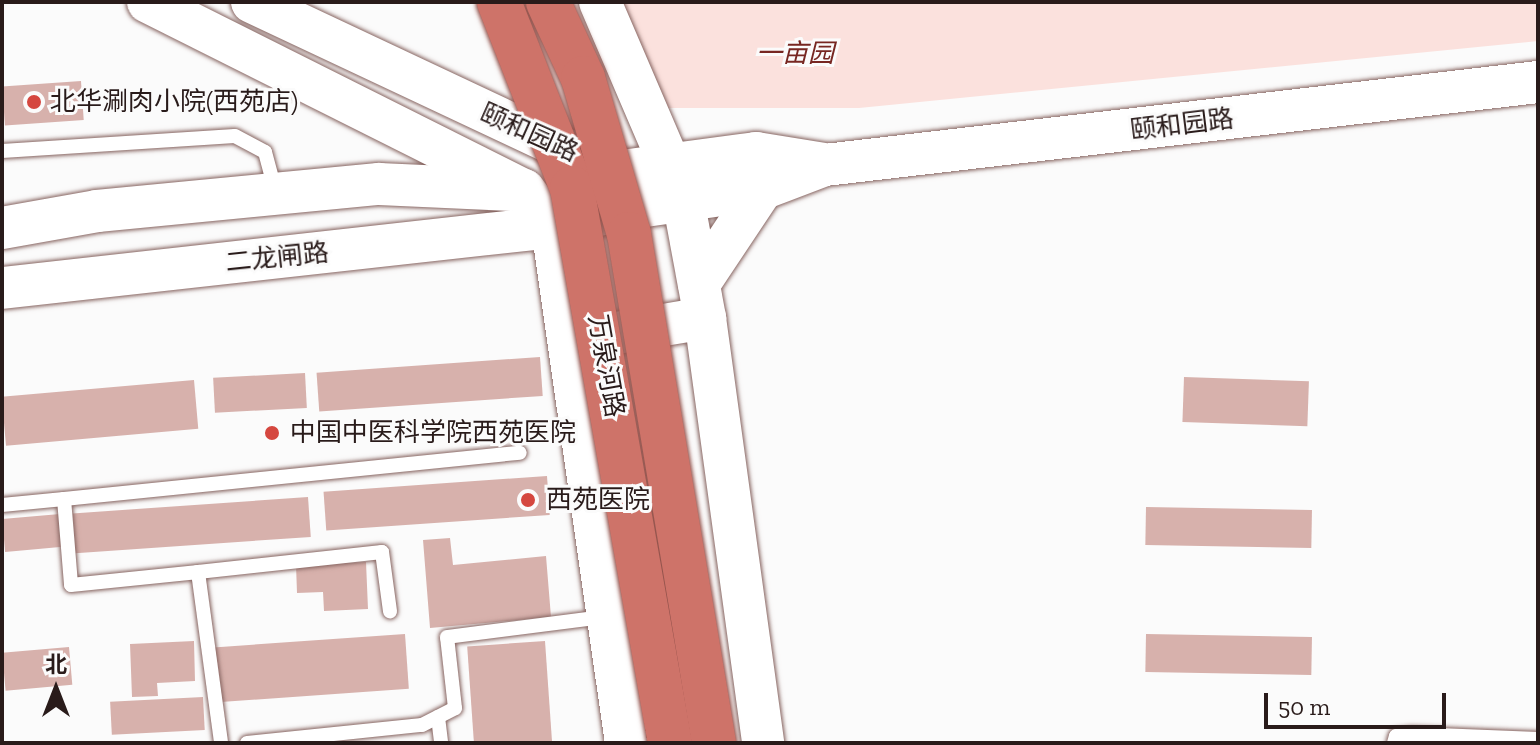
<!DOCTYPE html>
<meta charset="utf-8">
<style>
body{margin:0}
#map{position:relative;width:1540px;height:745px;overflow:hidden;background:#fbfbfb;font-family:"Zilla Slab","Noto Sans SC",serif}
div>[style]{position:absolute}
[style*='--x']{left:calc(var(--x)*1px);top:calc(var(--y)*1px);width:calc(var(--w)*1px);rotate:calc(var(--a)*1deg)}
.green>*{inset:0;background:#fbe1dd}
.building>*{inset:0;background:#d7b1ac;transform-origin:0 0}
.roads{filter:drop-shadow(0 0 2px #876561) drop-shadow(0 0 2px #876561)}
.lane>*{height:14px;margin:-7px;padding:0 7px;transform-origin:7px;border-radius:7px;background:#fff}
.secondary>*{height:42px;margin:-21px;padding:0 21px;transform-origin:21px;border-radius:21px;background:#fff}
.bridges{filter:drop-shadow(0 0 2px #94544d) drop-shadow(0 0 2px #94544d)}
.highway-bridge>*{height:44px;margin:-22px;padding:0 22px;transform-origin:22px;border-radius:22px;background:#ce7369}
.dots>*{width:22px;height:22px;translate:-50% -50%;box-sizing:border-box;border:4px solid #fbfbfb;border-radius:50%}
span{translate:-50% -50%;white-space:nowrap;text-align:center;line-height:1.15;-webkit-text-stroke:6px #fbfbfb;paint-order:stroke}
.park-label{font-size:26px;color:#772722;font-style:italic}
.poi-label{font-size:26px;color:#291b1a}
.left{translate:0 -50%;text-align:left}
.street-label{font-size:26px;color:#291b1a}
.frame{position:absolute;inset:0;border:4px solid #291b1a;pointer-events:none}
.north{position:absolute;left:16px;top:649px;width:80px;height:80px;-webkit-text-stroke:6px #fbfbfb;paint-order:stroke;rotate:0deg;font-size:22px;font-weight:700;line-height:32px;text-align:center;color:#291b1a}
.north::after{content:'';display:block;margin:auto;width:28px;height:36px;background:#291b1a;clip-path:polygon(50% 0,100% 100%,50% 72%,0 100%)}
.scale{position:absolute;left:1264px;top:693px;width:182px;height:36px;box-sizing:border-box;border:4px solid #291b1a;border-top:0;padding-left:10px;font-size:24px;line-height:28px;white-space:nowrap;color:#291b1a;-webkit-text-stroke:6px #fbfbfb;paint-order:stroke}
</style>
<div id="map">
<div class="green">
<div style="clip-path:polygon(608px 2px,1538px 2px,1538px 41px,859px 108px,653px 108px)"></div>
</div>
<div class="building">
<div style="left:81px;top:81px;width:39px;height:79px;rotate:86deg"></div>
<div style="left:540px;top:357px;width:39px;height:224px;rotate:86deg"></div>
<div style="left:305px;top:373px;width:35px;height:92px;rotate:87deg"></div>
<div style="left:1184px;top:377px;width:125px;height:45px;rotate:2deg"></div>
<div style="left:194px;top:380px;width:49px;height:193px;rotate:85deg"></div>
<div style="left:547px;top:476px;width:39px;height:224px;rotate:86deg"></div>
<div style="left:308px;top:497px;width:40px;height:236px;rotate:86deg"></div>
<div style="left:1146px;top:507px;width:166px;height:38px;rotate:1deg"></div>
<div style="left:60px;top:514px;width:33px;height:58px;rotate:85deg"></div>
<div style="clip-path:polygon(450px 538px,453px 565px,546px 556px,551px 617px,430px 628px,423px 540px)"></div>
<div style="clip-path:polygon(366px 562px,368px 609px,324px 611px,323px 592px,297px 593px,296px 565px)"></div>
<div style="left:405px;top:634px;width:55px;height:192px;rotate:86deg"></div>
<div style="left:1146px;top:634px;width:166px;height:38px;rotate:1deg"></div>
<div style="clip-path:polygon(194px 641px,195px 681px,157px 683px,158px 696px,132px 697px,130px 644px)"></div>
<div style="left:545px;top:641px;width:102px;height:78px;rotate:86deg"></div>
<div style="left:69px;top:647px;width:38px;height:67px;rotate:85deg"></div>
<div style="left:203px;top:697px;width:33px;height:93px;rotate:87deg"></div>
</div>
<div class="roads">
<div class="lane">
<div style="--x:2;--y:151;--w:233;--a:-3.7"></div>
<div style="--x:235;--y:136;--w:34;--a:28"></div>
<div style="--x:265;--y:152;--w:38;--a:75"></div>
<div style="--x:64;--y:499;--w:458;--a:-5.8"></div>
<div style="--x:2;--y:505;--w:62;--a:-5.5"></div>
<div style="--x:64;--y:499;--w:86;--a:85.3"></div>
<div style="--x:71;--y:585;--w:128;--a:-5.8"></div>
<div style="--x:198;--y:572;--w:173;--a:82.3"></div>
<div style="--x:198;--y:572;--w:185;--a:-6.2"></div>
<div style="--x:382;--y:552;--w:60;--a:82.3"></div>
<div style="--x:438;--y:717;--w:26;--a:83"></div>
<div style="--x:247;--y:743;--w:176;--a:-5.9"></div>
<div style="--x:422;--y:725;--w:37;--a:-27"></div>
<div style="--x:455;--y:708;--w:71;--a:-96.4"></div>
<div style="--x:447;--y:637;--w:158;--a:-7.3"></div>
<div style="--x:1394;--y:743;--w:7;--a:-74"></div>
<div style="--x:1396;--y:736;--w:16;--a:-7"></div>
<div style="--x:1412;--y:734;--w:126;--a:2.3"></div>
</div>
<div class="secondary">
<div style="--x:148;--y:2;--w:420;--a:26.6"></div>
<div style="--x:524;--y:190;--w:46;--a:52.9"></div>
<div style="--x:552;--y:227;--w:521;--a:81.84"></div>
<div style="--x:252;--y:2;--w:359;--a:25.2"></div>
<div style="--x:600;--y:2;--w:175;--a:66.8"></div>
<div style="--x:577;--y:177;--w:181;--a:-7.6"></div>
<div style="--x:756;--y:153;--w:69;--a:9.2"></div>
<div style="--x:683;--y:199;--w:121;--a:79.5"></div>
<div style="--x:705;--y:318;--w:429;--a:82.2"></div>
<div style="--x:2;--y:228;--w:97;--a:-10.1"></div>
<div style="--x:97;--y:211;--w:283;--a:-5.5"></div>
<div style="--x:379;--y:184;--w:133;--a:2.6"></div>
<div style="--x:699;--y:284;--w:114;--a:-56.4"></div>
<div style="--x:2;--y:288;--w:553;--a:-6.33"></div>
<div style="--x:552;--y:227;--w:68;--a:-14.4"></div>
<div style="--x:618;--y:210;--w:146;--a:-8.3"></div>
<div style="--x:762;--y:189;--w:67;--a:-20.9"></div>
<div style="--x:825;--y:165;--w:718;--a:-6.64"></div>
<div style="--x:569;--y:341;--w:138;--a:-9.6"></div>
</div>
</div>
<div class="bridges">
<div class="highway-bridge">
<div style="--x:499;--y:2;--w:200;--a:68.6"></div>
<div style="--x:572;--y:188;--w:564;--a:79.99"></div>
<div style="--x:548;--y:2;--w:84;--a:65.3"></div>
<div style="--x:583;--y:78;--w:163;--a:73.6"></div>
<div style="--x:629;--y:234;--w:516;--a:80.52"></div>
</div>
</div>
<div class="dots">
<div style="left:34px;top:102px;background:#d5473f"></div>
<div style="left:272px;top:433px;background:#d5473f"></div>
<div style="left:528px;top:500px;background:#d5473f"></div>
</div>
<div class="park-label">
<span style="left:795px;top:54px">一亩园</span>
</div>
<div class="poi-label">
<span class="left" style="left:50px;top:102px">北华涮肉小院(西苑店)</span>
<span class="left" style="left:290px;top:433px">中国中医科学院西苑医院</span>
<span class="left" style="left:546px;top:500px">西苑医院</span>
</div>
<div class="street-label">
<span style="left:1182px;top:125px;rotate:-7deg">颐和园路</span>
<span style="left:529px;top:133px;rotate:24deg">颐和园路</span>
<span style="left:277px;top:258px;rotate:-6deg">二龙闸路</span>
<span style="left:606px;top:366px;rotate:80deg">万泉河路</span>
</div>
<div class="frame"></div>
<div class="north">北</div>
<div class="scale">50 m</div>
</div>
